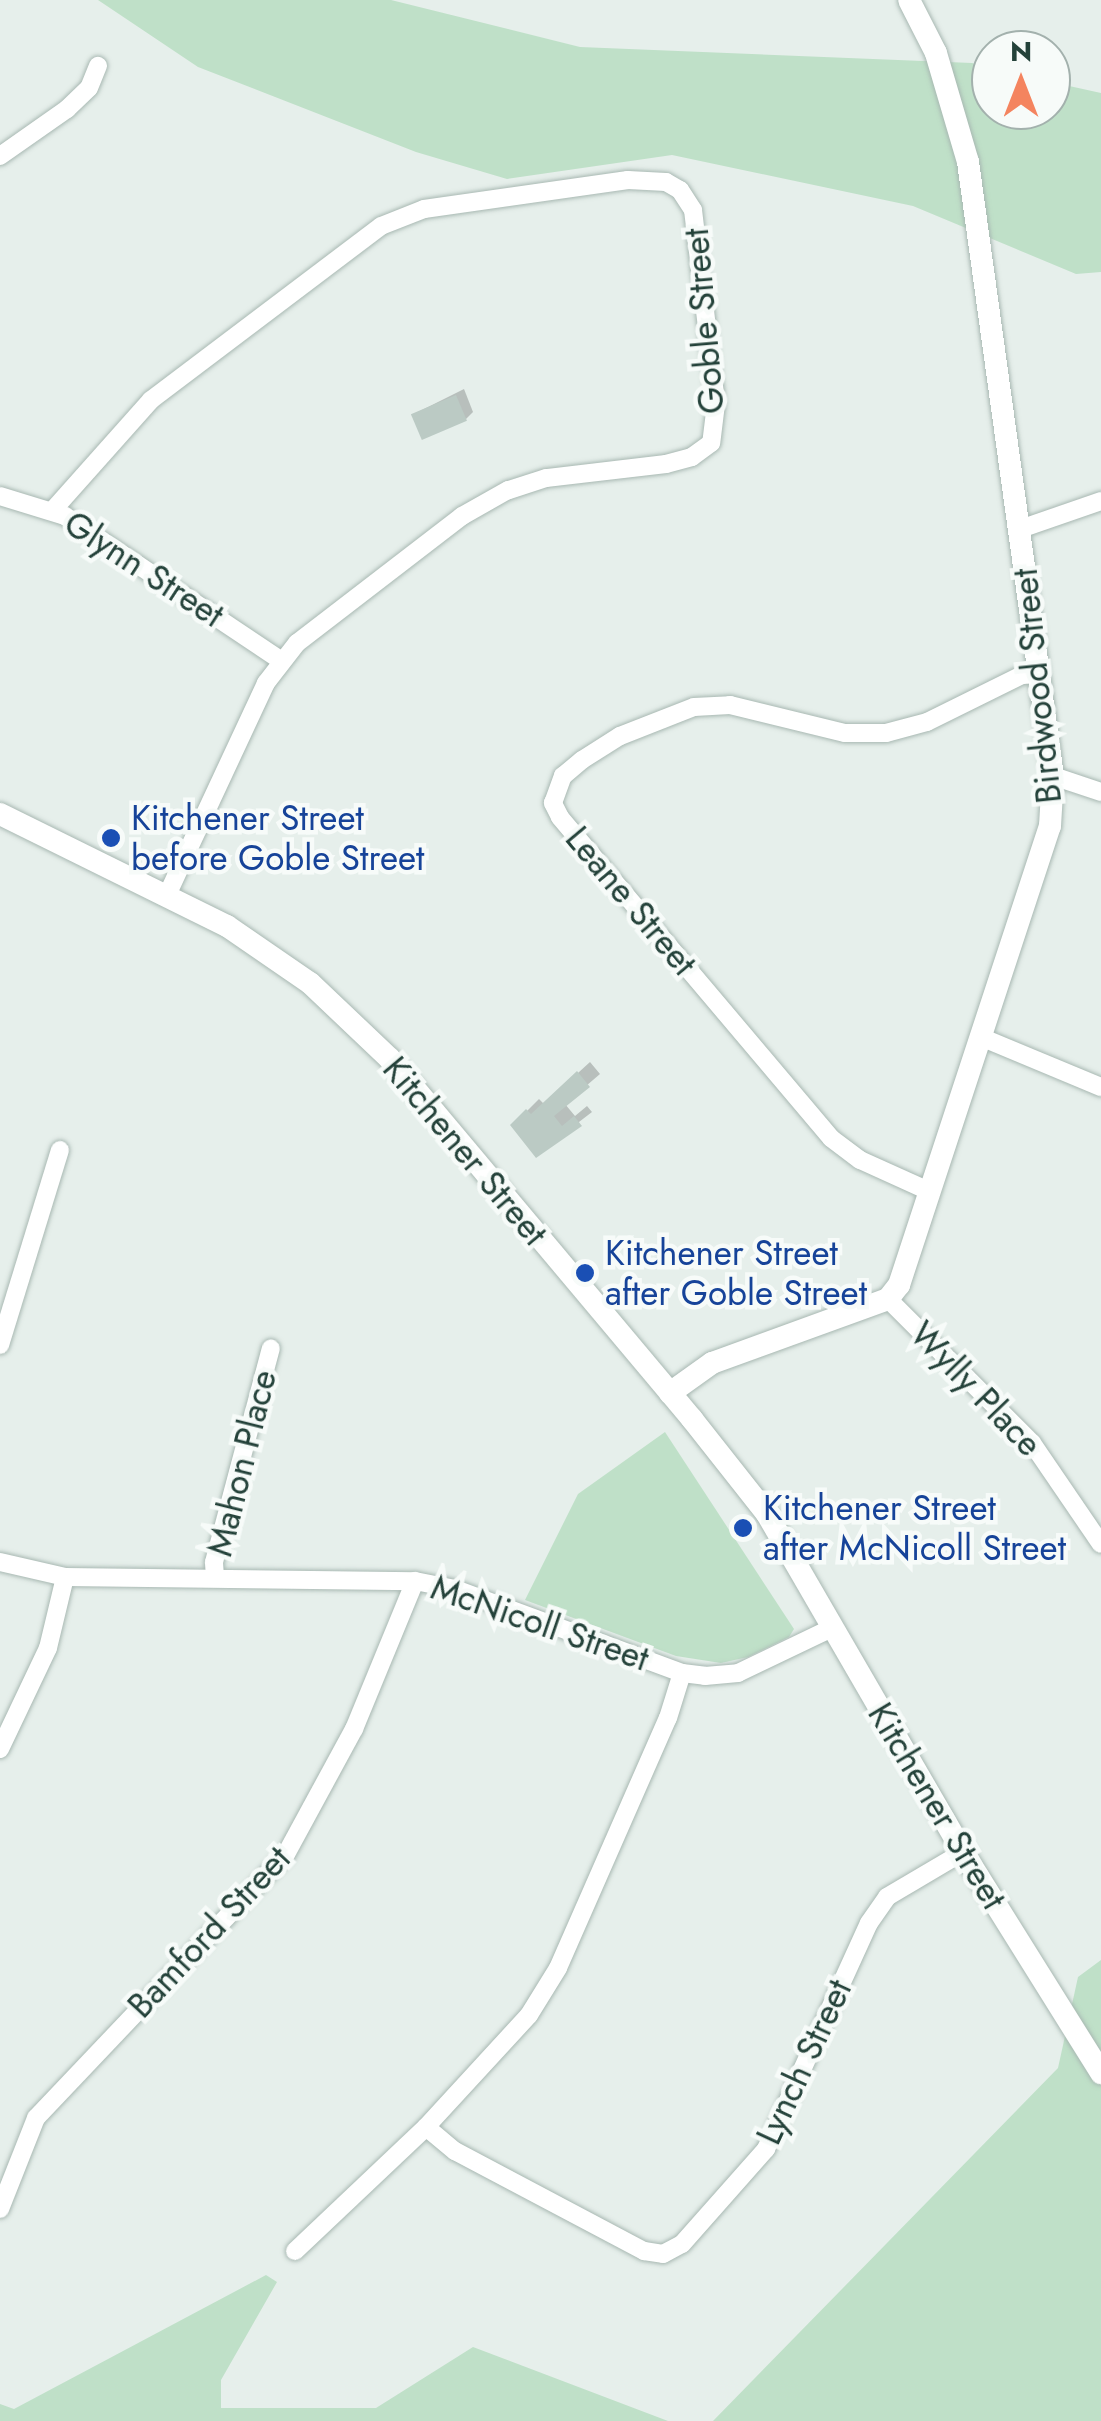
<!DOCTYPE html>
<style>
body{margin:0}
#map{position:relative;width:1101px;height:2421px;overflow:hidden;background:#e6efeb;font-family:Jost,sans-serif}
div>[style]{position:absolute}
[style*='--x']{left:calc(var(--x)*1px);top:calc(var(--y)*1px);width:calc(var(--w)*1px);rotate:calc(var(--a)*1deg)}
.green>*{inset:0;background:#bfe0c8}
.shadow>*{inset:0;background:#0003}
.building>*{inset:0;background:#bbcac4;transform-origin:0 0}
.roads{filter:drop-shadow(0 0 2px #a8b8b2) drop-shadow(0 0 2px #a8b8b2)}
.minor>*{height:18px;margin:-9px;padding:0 9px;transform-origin:9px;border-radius:9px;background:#fff}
.tertiary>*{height:22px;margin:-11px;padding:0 11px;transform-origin:11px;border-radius:11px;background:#fff}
.dots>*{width:28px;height:28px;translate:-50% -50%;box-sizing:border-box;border:5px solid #f7fbf9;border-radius:50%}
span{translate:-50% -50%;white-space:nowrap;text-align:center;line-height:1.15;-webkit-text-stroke:9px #f7fbf9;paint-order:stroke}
.street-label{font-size:35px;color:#24423a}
.transit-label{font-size:35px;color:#164399}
.left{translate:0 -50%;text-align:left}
.north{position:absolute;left:971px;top:30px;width:100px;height:100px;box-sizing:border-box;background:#f7fbf9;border:2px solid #a3b1ad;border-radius:50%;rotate:0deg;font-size:28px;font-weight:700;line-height:40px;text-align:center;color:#24423a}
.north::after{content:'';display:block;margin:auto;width:35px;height:45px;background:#f4845f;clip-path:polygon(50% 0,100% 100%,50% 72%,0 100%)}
</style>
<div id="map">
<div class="green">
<div style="clip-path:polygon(98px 0,391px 0,580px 47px,972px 63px,991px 68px,991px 110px,1051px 110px,1051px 82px,1101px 93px,1101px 272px,1076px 274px,913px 206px,672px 155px,507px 179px,416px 152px,198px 67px)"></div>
<div style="clip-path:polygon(665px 1432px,794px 1629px,789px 1637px,748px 1657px,721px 1663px,676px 1656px,525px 1600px,578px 1494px)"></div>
<div style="clip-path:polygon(1101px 1960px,1101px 2421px,713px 2421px,1058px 2068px,1078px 1977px)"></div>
<div style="clip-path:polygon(266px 2275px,277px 2282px,221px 2380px,221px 2408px,376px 2408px,473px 2347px,668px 2421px,0 2421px,0 2404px,14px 2409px)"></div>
</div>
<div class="shadow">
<div style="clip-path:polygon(464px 389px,473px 412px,466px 419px,414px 414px)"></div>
<div style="clip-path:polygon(590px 1062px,600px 1074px,565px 1104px,575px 1116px,587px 1106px,592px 1112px,536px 1155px,513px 1125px,539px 1099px,544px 1104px)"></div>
</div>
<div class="building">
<div style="left:456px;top:395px;width:28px;height:49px;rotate:67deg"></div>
<div style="clip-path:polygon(577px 1071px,590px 1087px,554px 1116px,562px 1126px,574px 1116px,582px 1126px,536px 1158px,510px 1125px,526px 1109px,531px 1114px)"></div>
</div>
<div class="roads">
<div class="minor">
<div style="--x:0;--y:156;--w:82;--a:-35"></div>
<div style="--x:67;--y:109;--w:30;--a:-44"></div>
<div style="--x:89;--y:88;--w:24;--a:-68"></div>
<div style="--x:0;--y:496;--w:68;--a:17.1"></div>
<div style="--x:65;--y:516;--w:259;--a:33.8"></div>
<div style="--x:53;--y:510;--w:147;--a:-48.3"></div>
<div style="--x:151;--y:400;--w:288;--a:-37.1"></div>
<div style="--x:381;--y:226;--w:46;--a:-21.6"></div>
<div style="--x:424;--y:209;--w:206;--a:-8.1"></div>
<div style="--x:628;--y:180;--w:38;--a:3"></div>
<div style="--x:666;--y:182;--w:16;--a:30"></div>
<div style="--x:680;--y:190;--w:24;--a:57"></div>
<div style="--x:693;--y:210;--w:195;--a:83.2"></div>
<div style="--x:716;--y:404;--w:39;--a:97"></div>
<div style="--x:711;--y:443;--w:24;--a:144"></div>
<div style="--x:692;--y:457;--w:27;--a:165"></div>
<div style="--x:666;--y:464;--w:121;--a:173.3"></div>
<div style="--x:546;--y:478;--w:40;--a:162"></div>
<div style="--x:508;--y:490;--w:53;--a:150.5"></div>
<div style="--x:462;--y:516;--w:208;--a:142.4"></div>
<div style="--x:297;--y:643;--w:51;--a:127.8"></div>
<div style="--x:266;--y:683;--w:232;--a:115"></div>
<div style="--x:1020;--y:529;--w:86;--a:-19.1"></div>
<div style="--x:1053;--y:776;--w:51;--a:18.4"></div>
<div style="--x:983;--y:1038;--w:128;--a:22.6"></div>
<div style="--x:931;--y:1192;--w:78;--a:-155.7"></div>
<div style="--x:860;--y:1160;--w:36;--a:-143"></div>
<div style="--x:831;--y:1138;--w:420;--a:-130.2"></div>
<div style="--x:560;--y:817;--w:16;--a:-117"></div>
<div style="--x:553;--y:803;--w:29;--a:-70"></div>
<div style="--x:563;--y:776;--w:25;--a:-40"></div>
<div style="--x:582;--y:760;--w:45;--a:-32.3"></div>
<div style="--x:620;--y:736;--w:79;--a:-21.4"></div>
<div style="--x:694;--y:707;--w:36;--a:-3"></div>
<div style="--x:730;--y:705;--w:118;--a:13.7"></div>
<div style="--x:845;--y:733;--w:41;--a:0"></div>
<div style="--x:886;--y:733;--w:42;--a:-15"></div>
<div style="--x:927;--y:722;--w:106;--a:-26.3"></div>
<div style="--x:1022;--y:675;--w:18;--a:-3"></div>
<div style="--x:888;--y:1299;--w:204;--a:45"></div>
<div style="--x:1032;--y:1443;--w:122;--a:55.7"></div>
<div style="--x:0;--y:1345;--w:204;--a:-72.9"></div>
<div style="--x:0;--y:1562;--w:67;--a:13"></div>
<div style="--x:65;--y:1577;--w:350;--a:0.7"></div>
<div style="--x:415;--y:1581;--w:41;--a:11.3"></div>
<div style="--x:455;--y:1589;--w:242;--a:20.3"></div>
<div style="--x:682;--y:1673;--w:23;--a:7"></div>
<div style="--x:705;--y:1676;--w:33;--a:-5"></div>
<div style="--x:738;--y:1673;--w:102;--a:-25.6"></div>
<div style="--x:215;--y:1577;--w:15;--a:-94"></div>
<div style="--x:214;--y:1562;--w:221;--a:-75.1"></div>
<div style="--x:0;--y:1749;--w:112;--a:-64.6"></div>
<div style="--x:48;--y:1648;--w:73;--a:-76.5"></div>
<div style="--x:426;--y:2127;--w:38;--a:40"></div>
<div style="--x:455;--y:2151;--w:214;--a:27.9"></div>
<div style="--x:644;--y:2251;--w:19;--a:9"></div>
<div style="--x:663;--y:2254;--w:21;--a:-28"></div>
<div style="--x:682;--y:2244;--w:127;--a:-48.5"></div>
<div style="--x:766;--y:2149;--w:248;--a:-65.5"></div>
<div style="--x:869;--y:1923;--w:32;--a:-55"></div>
<div style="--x:887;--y:1897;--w:88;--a:-30.6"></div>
<div style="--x:0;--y:2209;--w:98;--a:-68.4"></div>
<div style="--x:36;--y:2118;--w:361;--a:-46.5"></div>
<div style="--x:285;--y:1856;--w:145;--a:-61.5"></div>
<div style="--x:354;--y:1729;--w:160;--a:-67.6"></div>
<div style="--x:295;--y:2251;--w:180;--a:-43.4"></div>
<div style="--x:426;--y:2127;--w:152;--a:-47.4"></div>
<div style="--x:529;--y:2015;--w:55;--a:-58.3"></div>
<div style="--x:558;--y:1968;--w:273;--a:-66.3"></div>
<div style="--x:668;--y:1718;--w:47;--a:-72.7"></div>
</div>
<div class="tertiary">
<div style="--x:0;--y:814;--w:253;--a:26.3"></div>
<div style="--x:227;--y:926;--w:101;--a:34.5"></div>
<div style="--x:310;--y:983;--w:110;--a:43.5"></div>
<div style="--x:390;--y:1059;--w:470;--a:50"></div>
<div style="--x:692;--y:1419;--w:121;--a:51.7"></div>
<div style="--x:767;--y:1514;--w:391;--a:59.9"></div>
<div style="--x:963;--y:1852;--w:261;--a:58"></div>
<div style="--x:670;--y:1393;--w:52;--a:-35.5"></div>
<div style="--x:712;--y:1363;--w:187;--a:-20"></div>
<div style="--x:888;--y:1299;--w:18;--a:-52"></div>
<div style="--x:899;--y:1285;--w:483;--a:-71.8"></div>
<div style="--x:1050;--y:826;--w:50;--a:-86.6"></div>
<div style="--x:1053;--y:776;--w:620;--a:-97.88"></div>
<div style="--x:968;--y:162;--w:114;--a:-106.4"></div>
<div style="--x:936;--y:53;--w:59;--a:-117"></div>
</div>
</div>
<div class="dots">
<div style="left:111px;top:838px;background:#1a4fb4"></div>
<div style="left:585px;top:1273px;background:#1a4fb4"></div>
<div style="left:743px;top:1528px;background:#1a4fb4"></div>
</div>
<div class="street-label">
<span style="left:704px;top:321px;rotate:-95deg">Goble Street</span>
<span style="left:144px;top:569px;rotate:33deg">Glynn Street</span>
<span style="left:1037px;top:686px;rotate:-96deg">Birdwood Street</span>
<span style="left:631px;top:901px;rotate:50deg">Leane Street</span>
<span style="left:465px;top:1151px;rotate:50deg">Kitchener Street</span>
<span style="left:976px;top:1389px;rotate:46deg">Wylly Place</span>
<span style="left:242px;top:1463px;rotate:-76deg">Mahon Place</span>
<span style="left:540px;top:1623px;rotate:19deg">McNicoll Street</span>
<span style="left:937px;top:1806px;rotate:59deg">Kitchener Street</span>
<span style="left:209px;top:1932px;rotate:-47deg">Bamford Street</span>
<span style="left:804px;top:2062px;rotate:-65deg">Lynch Street</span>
</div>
<div class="transit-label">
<span class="left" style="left:131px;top:838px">Kitchener Street<br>before Goble Street</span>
<span class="left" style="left:605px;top:1273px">Kitchener Street<br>after Goble Street</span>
<span class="left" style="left:763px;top:1528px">Kitchener Street<br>after McNicoll Street</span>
</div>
<div class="north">N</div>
</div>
